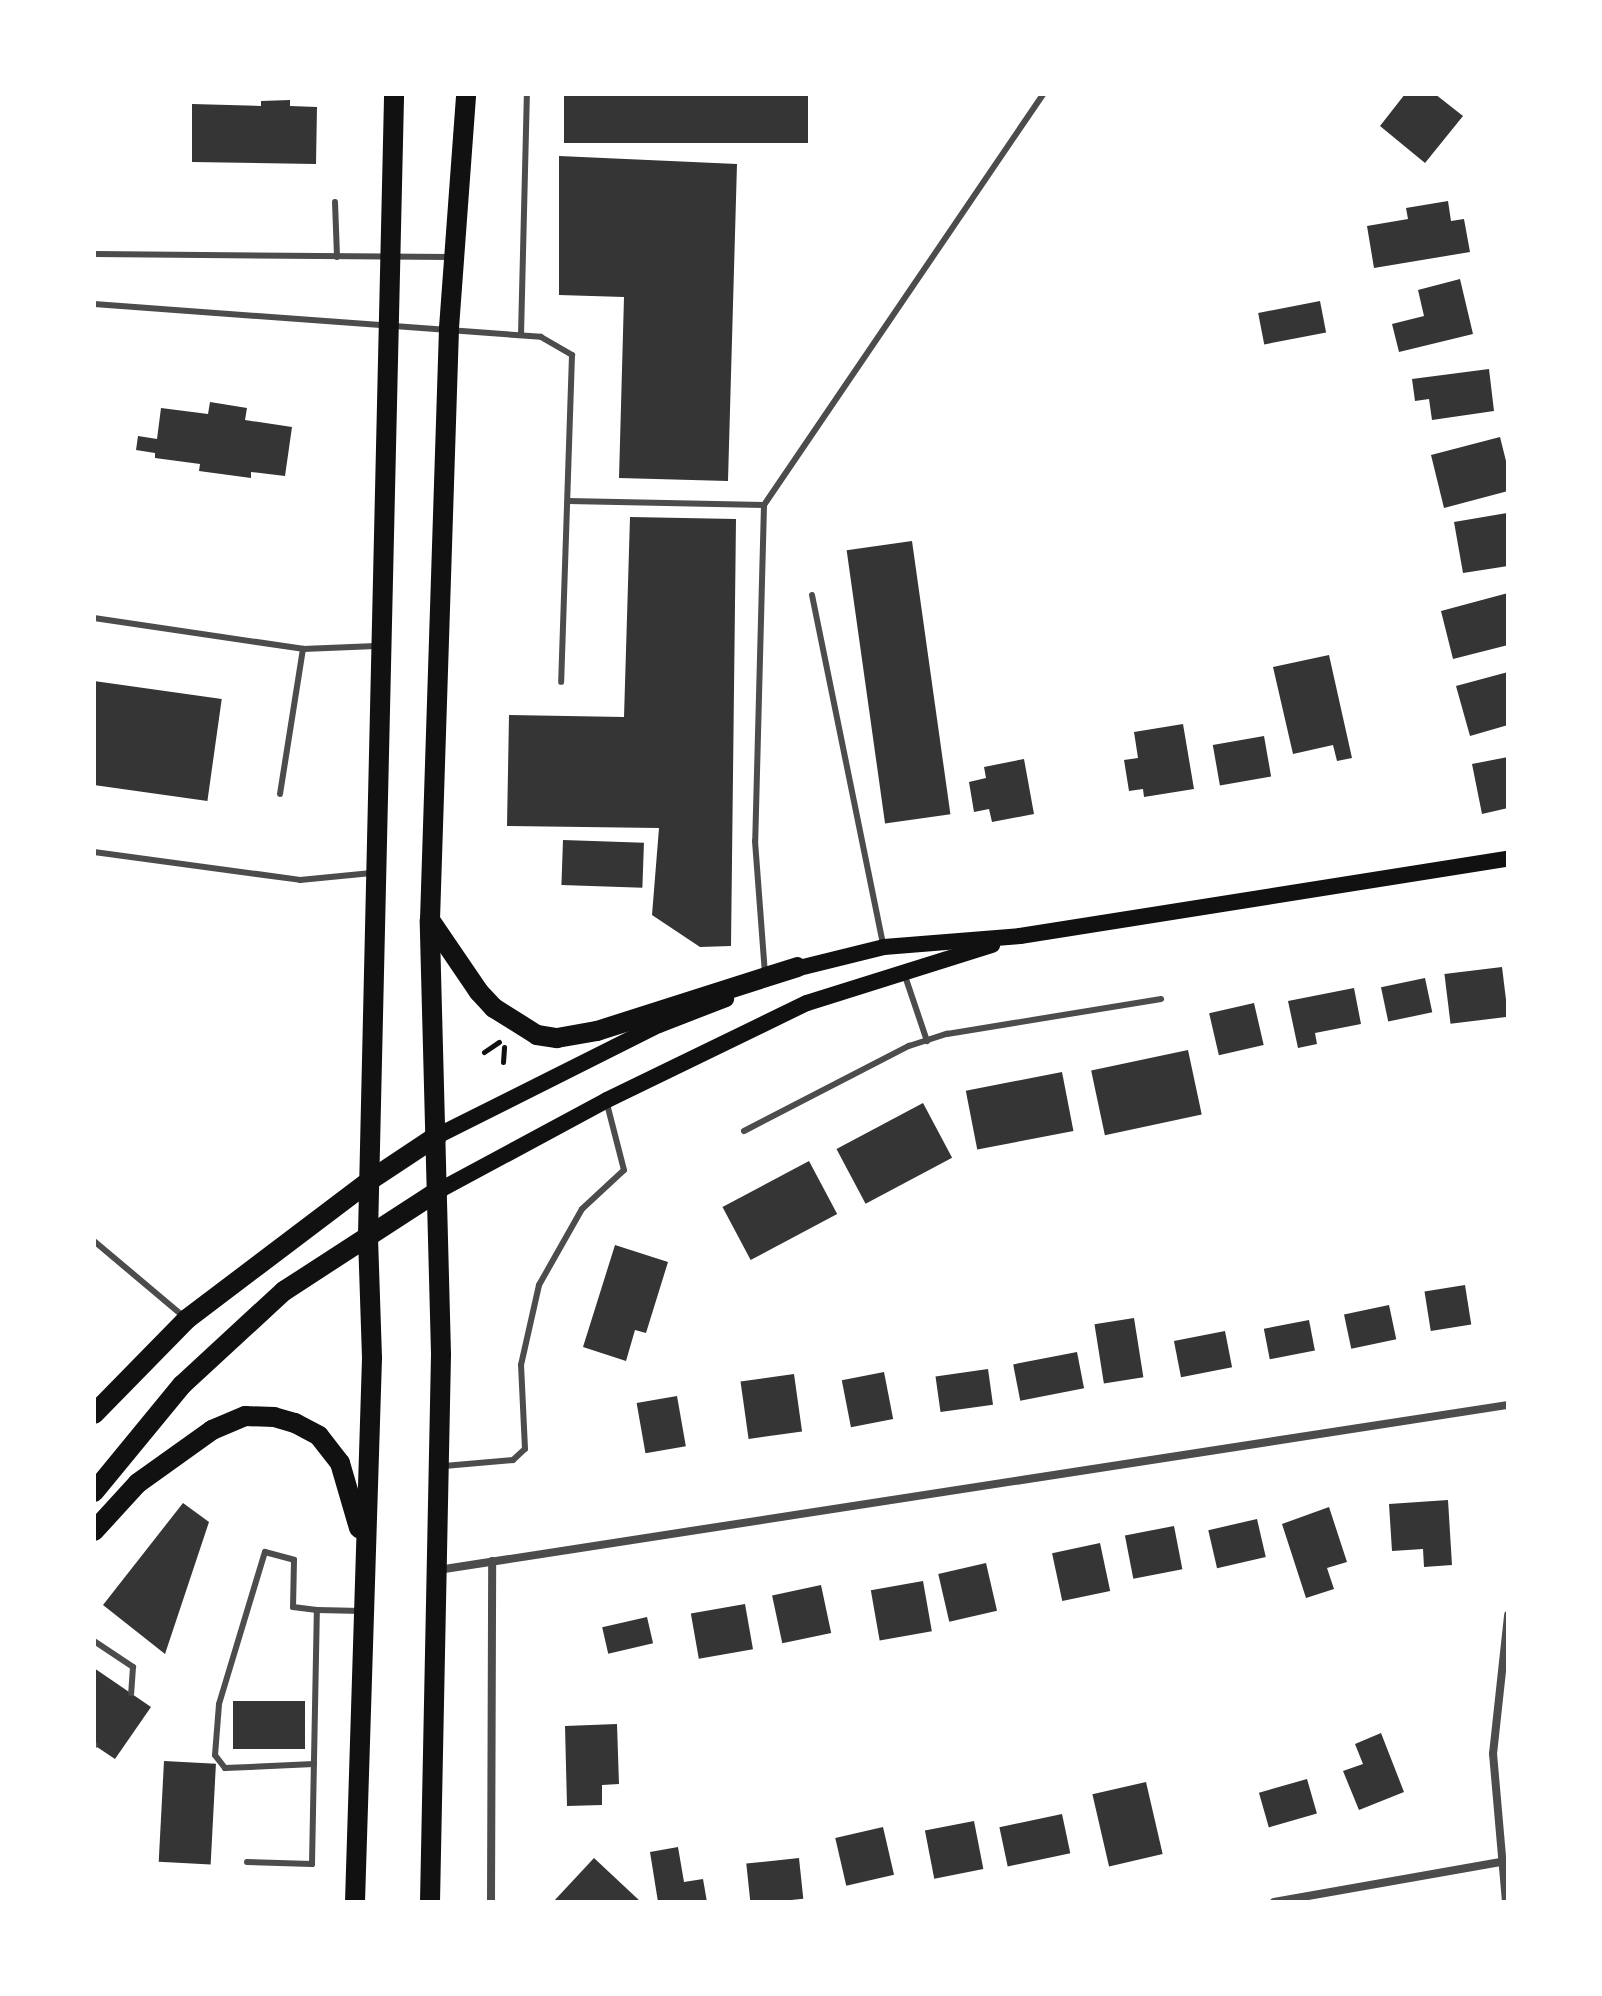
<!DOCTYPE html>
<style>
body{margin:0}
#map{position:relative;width:1602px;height:1996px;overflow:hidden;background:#fff;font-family:Commissioner,sans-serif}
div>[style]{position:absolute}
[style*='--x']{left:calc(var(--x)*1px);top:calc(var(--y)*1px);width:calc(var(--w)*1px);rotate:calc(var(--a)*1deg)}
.building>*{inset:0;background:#353535;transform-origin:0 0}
.path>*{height:5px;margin:-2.5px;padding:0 2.5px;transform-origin:2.5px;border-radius:2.5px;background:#111}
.service>*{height:6px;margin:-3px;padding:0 3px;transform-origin:3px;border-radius:3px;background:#4c4c4c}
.minor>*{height:8px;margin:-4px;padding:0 4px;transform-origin:4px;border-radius:4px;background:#4c4c4c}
.secondary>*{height:16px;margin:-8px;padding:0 8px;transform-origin:8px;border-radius:8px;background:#111}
.primary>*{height:20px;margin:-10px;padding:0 10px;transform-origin:10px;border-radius:10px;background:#111}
span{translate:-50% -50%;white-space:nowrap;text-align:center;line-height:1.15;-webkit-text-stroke:8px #fff;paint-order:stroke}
.frame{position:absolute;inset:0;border:96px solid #fff;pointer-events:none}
</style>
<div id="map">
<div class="building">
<div style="left:564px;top:94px;width:244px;height:49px"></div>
<div style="clip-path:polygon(1405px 94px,1435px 94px,1463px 116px,1425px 163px,1380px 126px)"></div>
<div style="clip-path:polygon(290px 100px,290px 106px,317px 107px,316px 164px,192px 162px,192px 104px,261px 106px,261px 101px)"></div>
<div style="clip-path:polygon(559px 156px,737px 164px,728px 481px,619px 478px,624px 297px,559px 295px)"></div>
<div style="clip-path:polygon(1448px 201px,1451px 221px,1464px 219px,1470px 252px,1374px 268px,1367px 226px,1408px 219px,1406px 208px)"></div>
<div style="clip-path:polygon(1460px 279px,1473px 334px,1399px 352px,1392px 324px,1424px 316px,1418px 290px)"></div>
<div style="left:1320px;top:301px;width:32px;height:63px;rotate:79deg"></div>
<div style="clip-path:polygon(1489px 369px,1494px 411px,1432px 420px,1429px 399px,1415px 401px,1412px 379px)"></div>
<div style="clip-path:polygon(210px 402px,247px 408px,245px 420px,292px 427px,285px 476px,251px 472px,251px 478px,199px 471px,200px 464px,155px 458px,155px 453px,136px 450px,138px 436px,157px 439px,161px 408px,208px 414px)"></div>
<div style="clip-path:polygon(1500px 437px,1508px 469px,1508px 491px,1444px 508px,1431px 455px)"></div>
<div style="clip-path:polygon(1507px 513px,1508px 566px,1463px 573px,1454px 522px)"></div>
<div style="clip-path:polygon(630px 517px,736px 519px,731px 946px,700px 947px,652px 915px,659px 828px,507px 826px,509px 715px,624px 717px)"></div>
<div style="left:912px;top:541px;width:276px;height:66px;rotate:82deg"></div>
<div style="clip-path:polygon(1508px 593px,1508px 645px,1453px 659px,1441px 611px)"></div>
<div style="clip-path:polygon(1329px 655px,1352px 758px,1337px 761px,1333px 745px,1293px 754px,1273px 667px)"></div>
<div style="clip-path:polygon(1508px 672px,1508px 725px,1470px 736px,1456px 686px)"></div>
<div style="left:94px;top:681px;width:129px;height:103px;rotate:8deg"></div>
<div style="clip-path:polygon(1183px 724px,1194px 789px,1144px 797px,1143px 789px,1129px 791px,1124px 760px,1138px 758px,1134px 732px)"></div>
<div style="left:1264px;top:736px;width:41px;height:52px;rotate:80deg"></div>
<div style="clip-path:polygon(1508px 757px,1508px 808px,1482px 814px,1472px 764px)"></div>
<div style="clip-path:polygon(1024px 759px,1034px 814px,992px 822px,989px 809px,974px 812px,969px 782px,986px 778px,984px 767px)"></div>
<div style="left:563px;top:840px;width:81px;height:45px;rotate:2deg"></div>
<div style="left:1502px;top:967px;width:50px;height:58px;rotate:83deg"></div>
<div style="left:1425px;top:978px;width:35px;height:45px;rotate:78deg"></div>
<div style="clip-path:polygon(1354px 988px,1361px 1024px,1315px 1033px,1317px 1044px,1298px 1048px,1288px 1001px)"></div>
<div style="left:1254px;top:1003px;width:43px;height:46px;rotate:77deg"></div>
<div style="left:1188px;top:1050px;width:66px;height:99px;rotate:78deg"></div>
<div style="left:1062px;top:1072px;width:60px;height:98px;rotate:79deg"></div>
<div style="left:923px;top:1103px;width:62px;height:98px;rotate:62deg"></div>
<div style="left:809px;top:1161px;width:60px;height:98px;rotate:62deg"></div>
<div style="clip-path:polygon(615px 1245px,668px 1262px,646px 1333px,635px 1330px,626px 1361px,583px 1347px)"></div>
<div style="left:1465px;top:1285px;width:40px;height:41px;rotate:81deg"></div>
<div style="left:1389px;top:1305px;width:35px;height:46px;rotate:78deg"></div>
<div style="left:1134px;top:1318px;width:60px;height:40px;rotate:81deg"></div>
<div style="left:1309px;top:1320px;width:31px;height:46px;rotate:79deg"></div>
<div style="left:1225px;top:1331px;width:37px;height:52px;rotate:79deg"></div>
<div style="left:1077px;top:1352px;width:37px;height:65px;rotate:79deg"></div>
<div style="left:988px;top:1369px;width:36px;height:53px;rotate:82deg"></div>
<div style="left:884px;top:1372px;width:48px;height:43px;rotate:79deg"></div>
<div style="left:794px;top:1374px;width:58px;height:54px;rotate:82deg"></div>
<div style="left:677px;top:1396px;width:51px;height:41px;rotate:80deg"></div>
<div style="clip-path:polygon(1448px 1500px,1452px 1565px,1424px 1567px,1423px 1549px,1392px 1551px,1389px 1504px)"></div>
<div style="clip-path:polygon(183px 1503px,209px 1522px,165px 1654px,103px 1605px)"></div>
<div style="clip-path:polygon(1329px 1507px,1347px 1562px,1327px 1568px,1334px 1589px,1306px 1598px,1282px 1524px)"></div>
<div style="left:1257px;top:1519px;width:39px;height:50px;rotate:77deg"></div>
<div style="left:1174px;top:1526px;width:44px;height:50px;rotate:79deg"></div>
<div style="left:1100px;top:1543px;width:49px;height:49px;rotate:78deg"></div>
<div style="left:986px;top:1563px;width:49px;height:49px;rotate:77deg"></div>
<div style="left:923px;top:1581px;width:51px;height:53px;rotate:80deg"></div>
<div style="left:821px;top:1585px;width:49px;height:50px;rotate:78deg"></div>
<div style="left:745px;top:1604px;width:46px;height:55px;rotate:80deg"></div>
<div style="left:647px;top:1617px;width:27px;height:46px;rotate:77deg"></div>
<div style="clip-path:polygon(94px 1668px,151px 1707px,115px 1759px,94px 1745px)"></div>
<div style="left:233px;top:1701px;width:72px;height:48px"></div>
<div style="clip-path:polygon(617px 1724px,619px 1784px,602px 1785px,602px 1805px,567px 1806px,565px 1726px)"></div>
<div style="clip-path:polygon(1381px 1733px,1404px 1792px,1359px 1810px,1343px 1771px,1363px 1764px,1355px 1744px)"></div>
<div style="left:164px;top:1761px;width:52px;height:101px;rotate:3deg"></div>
<div style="left:1307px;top:1779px;width:36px;height:50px;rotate:74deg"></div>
<div style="left:1146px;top:1782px;width:74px;height:55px;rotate:77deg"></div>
<div style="left:1062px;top:1814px;width:40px;height:64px;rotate:78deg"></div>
<div style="left:974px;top:1821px;width:49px;height:50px;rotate:79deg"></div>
<div style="left:883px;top:1827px;width:49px;height:49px;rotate:77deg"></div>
<div style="clip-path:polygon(678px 1847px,684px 1882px,703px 1879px,707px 1902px,658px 1902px,650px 1852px)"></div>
<div style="clip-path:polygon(594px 1858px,641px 1902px,553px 1902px)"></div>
<div style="left:799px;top:1858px;width:41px;height:53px;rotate:84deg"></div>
</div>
<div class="path">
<div style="--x:484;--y:1052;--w:18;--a:-34"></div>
<div style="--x:503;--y:1062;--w:15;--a:-86"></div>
</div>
<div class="service">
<div style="--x:335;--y:202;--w:55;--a:87.9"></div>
<div style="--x:94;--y:254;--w:356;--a:0.5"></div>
<div style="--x:94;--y:304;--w:448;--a:4.2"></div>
<div style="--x:541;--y:337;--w:36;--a:30"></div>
<div style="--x:572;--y:355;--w:327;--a:91.9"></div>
<div style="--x:521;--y:335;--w:241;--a:-88.6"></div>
<div style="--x:568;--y:501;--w:196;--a:1.2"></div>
<div style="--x:764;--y:505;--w:497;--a:-55.8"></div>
<div style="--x:764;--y:505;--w:336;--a:91.5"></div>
<div style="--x:755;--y:841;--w:132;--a:85.7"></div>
<div style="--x:812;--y:595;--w:356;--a:78.5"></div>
<div style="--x:94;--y:618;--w:211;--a:8.4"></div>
<div style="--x:303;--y:649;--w:73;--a:-2.4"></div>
<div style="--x:280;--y:794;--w:147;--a:-81"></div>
<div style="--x:94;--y:852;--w:208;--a:7.7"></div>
<div style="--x:300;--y:880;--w:72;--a:-5.6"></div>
<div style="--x:904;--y:973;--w:72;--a:71.3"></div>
<div style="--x:744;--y:1131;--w:186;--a:-27.3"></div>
<div style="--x:909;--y:1046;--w:40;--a:-18"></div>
<div style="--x:947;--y:1034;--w:217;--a:-9.3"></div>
<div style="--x:94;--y:1241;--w:116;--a:40.1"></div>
<div style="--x:444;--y:1466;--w:69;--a:-5"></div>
<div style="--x:513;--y:1460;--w:16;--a:-43"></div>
<div style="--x:525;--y:1449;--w:84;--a:-92.7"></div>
<div style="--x:521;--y:1365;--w:82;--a:-77.3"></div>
<div style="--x:539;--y:1285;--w:87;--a:-60.5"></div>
<div style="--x:582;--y:1209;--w:57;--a:-42.9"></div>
<div style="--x:624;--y:1170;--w:68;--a:-104.4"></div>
<div style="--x:94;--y:1641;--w:47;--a:33.7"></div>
<div style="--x:133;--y:1667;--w:26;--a:94"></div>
<div style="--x:94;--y:1745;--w:1;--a:0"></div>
<div style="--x:314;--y:1764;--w:89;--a:177.4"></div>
<div style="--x:225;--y:1768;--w:16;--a:-128"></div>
<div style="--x:215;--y:1755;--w:51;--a:-85.5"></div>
<div style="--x:219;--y:1704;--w:159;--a:-73.2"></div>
<div style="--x:265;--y:1552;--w:30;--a:15"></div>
<div style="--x:294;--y:1560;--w:47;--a:91.2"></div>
<div style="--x:293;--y:1607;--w:24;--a:7"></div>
<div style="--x:247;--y:1862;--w:65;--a:1.8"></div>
<div style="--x:312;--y:1864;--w:254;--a:-88.9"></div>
<div style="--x:317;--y:1610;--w:45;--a:1.3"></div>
</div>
<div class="minor">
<div style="--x:438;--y:1570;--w:1083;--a:-8.77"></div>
<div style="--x:491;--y:1902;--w:341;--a:-89.8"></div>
<div style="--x:1274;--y:1902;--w:230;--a:-10"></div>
<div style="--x:1506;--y:1902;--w:149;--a:-95"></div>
<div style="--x:1493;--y:1754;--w:140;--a:-83.8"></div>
</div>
<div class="secondary">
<div style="--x:787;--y:971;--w:100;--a:-13.9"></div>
<div style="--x:884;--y:947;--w:136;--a:-4.6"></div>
<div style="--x:1020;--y:936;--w:494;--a:-9"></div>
<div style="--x:437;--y:1136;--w:248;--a:-26.6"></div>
<div style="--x:659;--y:1025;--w:72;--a:-21.2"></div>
<div style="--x:438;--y:1191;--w:192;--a:-28.3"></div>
<div style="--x:607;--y:1100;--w:222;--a:-25.9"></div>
<div style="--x:807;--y:1003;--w:194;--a:-17.4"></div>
</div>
<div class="primary">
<div style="--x:430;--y:920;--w:87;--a:55.8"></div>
<div style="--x:479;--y:992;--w:22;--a:47"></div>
<div style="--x:494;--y:1008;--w:51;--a:32.1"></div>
<div style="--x:537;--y:1035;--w:20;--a:9"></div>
<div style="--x:557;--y:1038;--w:41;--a:-9.9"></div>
<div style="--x:597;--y:1031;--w:210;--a:-17.7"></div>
<div style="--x:94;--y:1414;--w:133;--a:-45.6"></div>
<div style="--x:187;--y:1319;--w:232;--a:-37.1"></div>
<div style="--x:372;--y:1179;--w:78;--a:-33.5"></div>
<div style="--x:94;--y:1492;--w:139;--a:-50.6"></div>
<div style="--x:182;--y:1385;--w:139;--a:-42.7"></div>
<div style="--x:284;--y:1291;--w:184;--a:-33"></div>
<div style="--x:94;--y:1531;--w:65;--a:-47.5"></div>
<div style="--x:138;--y:1483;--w:91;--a:-35.6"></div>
<div style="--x:212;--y:1430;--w:36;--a:-23"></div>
<div style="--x:245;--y:1416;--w:29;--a:2"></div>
<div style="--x:274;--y:1417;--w:22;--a:16"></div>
<div style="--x:295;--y:1423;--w:27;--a:28"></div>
<div style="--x:319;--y:1436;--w:34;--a:52"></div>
<div style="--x:340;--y:1463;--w:68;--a:73.7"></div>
<div style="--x:355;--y:1902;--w:544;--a:-88.21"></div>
<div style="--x:372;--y:1358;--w:123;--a:-91.9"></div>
<div style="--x:368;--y:1235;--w:1141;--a:-88.69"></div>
<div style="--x:430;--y:1902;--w:548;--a:-88.85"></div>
<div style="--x:441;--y:1354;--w:434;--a:-91.5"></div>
<div style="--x:430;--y:920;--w:592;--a:-88.16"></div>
<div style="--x:449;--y:328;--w:235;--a:-85.8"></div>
</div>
<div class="frame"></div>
</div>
